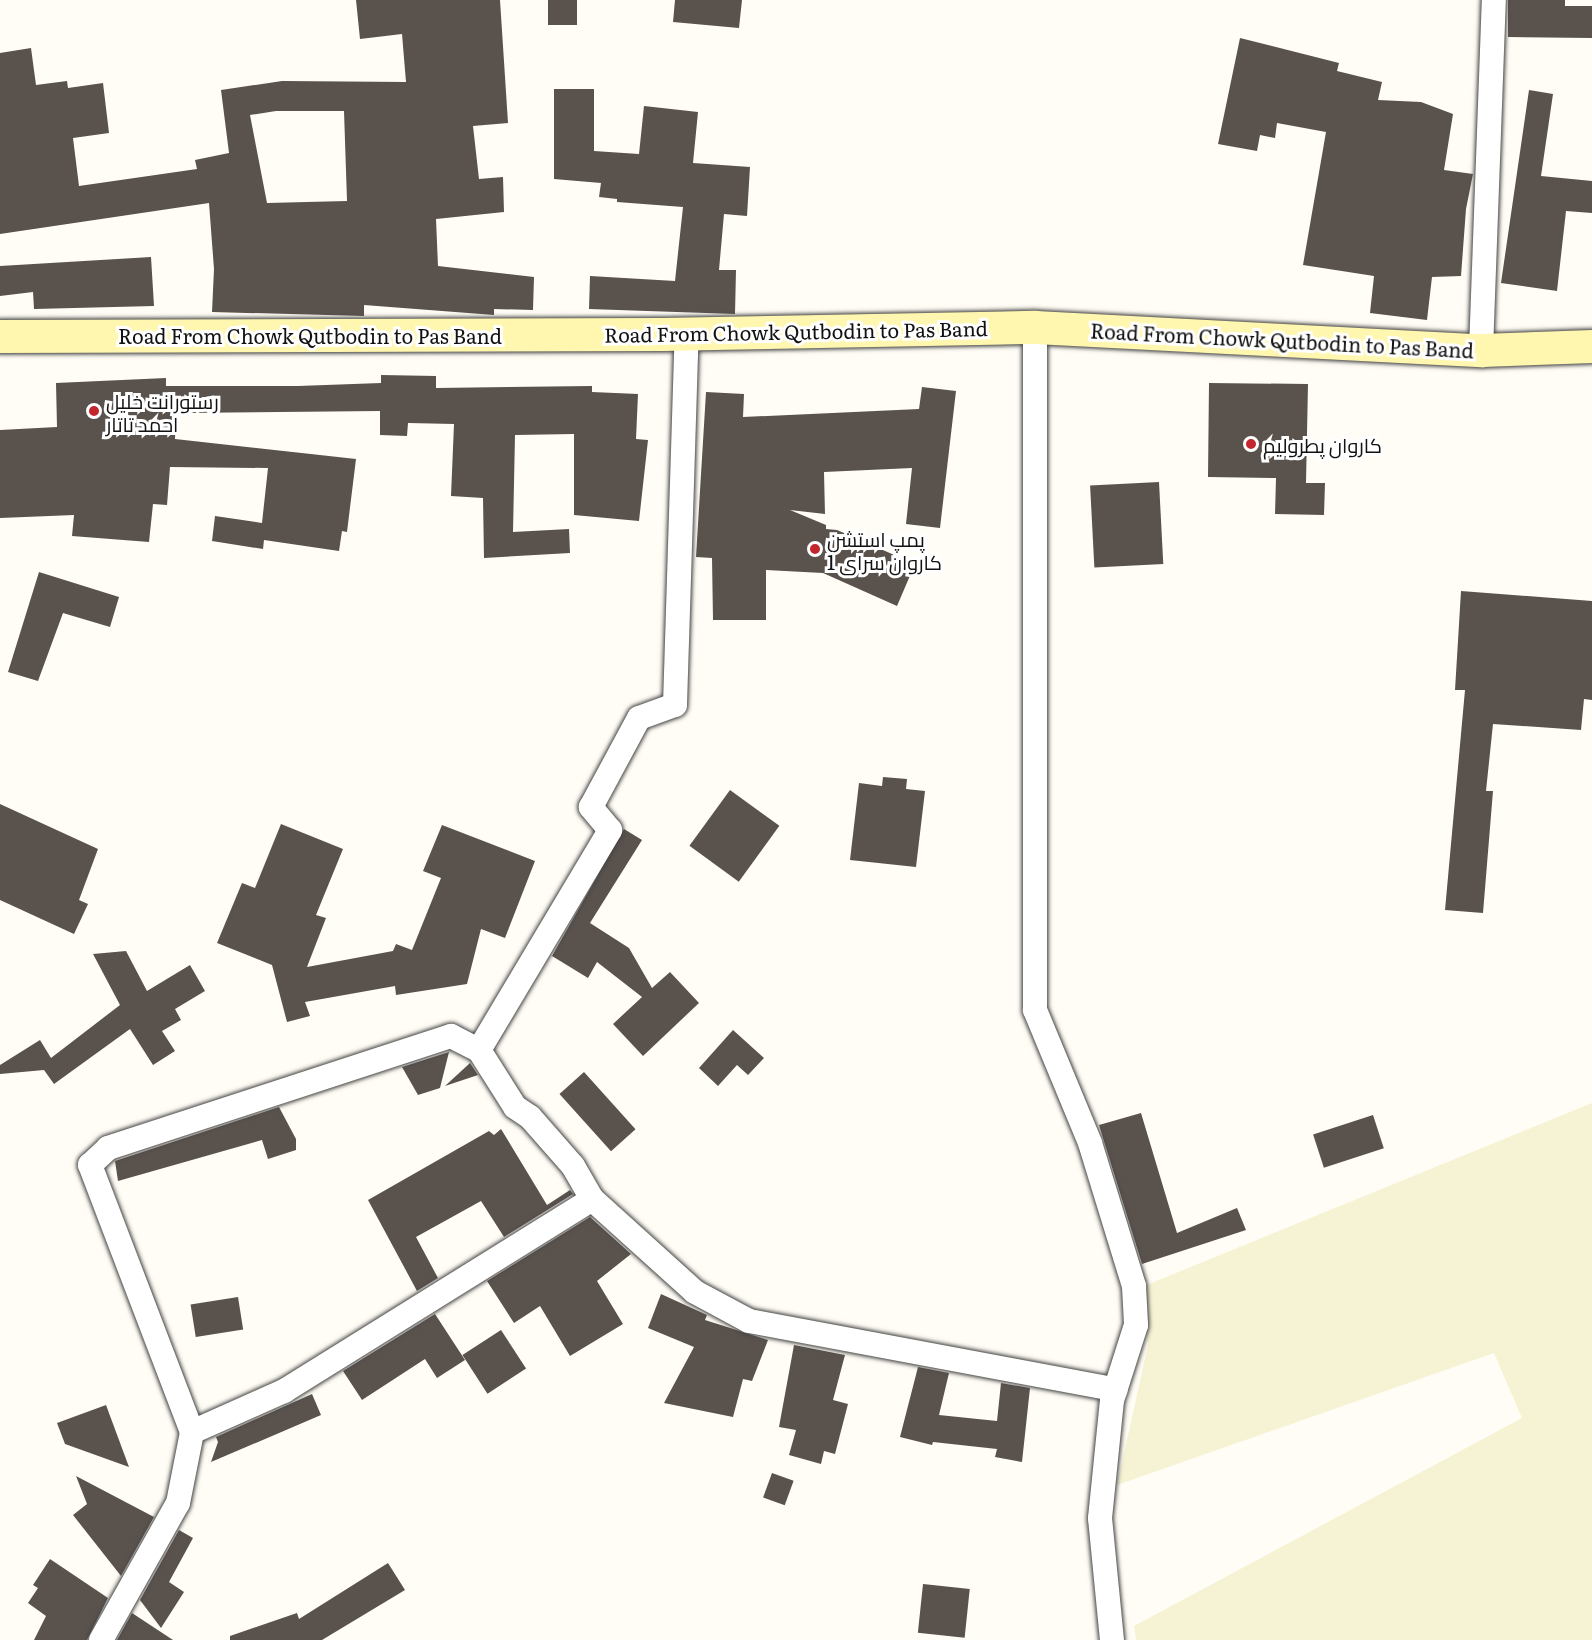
<!DOCTYPE html>
<meta charset="utf-8">
<style>
body{margin:0}
#map{position:relative;width:1592px;height:1640px;overflow:hidden;background:#fffdf5;font-family:Literata,Cairo,serif}
div>[style]{position:absolute}
[style*='--x']{left:calc(var(--x)*1px);top:calc(var(--y)*1px);width:calc(var(--w)*1px);rotate:calc(var(--a)*1deg)}
.farmland>*{inset:0;background:#f6f3d4}
.building>*{inset:0;background:#5a524d;transform-origin:0 0}
.roads{filter:drop-shadow(0 0 2px #444) drop-shadow(0 0 2px #444)}
.street>*{height:24px;margin:-12px;padding:0 12px;transform-origin:12px;border-radius:12px;background:#fff}
.secondary>*{height:33px;margin:-16.5px;padding:0 16.5px;transform-origin:16.5px;border-radius:16.5px;background:#fff6b0}
.dots>*{width:16px;height:16px;translate:-50% -50%;box-sizing:border-box;border:3px solid #fff;border-radius:50%}
span{translate:-50% -50%;white-space:nowrap;text-align:center;line-height:1.15;-webkit-text-stroke:6px #fff;paint-order:stroke}
.street-label{font-size:20px;color:#111}
.poi-label{font-size:20px;color:#111}
.left{translate:0 -50%;text-align:left}
</style>
<div id="map">
<div class="farmland">
<div style="clip-path:polygon(1592px 1103px,1592px 1640px,1136px 1640px,1134px 1626px,1522px 1418px,1494px 1353px,1117px 1485px,1148px 1345px,1144px 1286px)"></div>
</div>
<div class="building">
<div style="clip-path:polygon(evenodd,356px 0,500px 0,508px 123px,473px 126px,479px 179px,503px 177px,504px 212px,436px 219px,438px 266px,534px 277px,533px 310px,494px 309px,494px 315px,364px 305px,364px 316px,212px 312px,214px 269px,209px 203px,0 234px,0 53px,31px 48px,36px 85px,67px 81px,68px 88px,103px 83px,109px 133px,73px 138px,79px 186px,197px 169px,195px 160px,229px 153px,221px 90px,282px 81px,406px 82px,402px 34px,360px 39px,356px 0,276px 111px,344px 111px,347px 201px,267px 203px,250px 115px,276px 111px)"></div>
<div style="left:548px;top:0;width:29px;height:25px"></div>
<div style="clip-path:polygon(675px 0,742px 0,739px 28px,673px 22px)"></div>
<div style="clip-path:polygon(1508px 0,1565px 0,1565px 6px,1592px 6px,1592px 38px,1508px 37px)"></div>
<div style="clip-path:polygon(1240px 38px,1339px 63px,1337px 71px,1382px 82px,1378px 100px,1421px 102px,1453px 114px,1444px 170px,1473px 174px,1466px 209px,1461px 276px,1432px 277px,1427px 320px,1370px 313px,1374px 276px,1303px 265px,1326px 132px,1277px 123px,1275px 138px,1260px 135px,1257px 151px,1218px 144px)"></div>
<div style="clip-path:polygon(554px 89px,594px 89px,594px 151px,639px 154px,644px 106px,698px 112px,693px 163px,750px 167px,747px 216px,724px 214px,719px 270px,736px 270px,735px 314px,589px 309px,590px 276px,675px 281px,683px 207px,617px 202px,617px 199px,599px 197px,601px 183px,554px 179px)"></div>
<div style="clip-path:polygon(1529px 90px,1553px 94px,1541px 176px,1592px 181px,1592px 213px,1566px 211px,1557px 291px,1501px 283px)"></div>
<div style="clip-path:polygon(151px 257px,154px 306px,34px 309px,33px 292px,0 296px,0 266px)"></div>
<div style="clip-path:polygon(381px 375px,436px 376px,436px 388px,592px 386px,592px 392px,638px 394px,636px 439px,648px 440px,639px 521px,574px 515px,574px 434px,515px 435px,513px 532px,569px 529px,570px 553px,484px 558px,483px 498px,451px 496px,454px 424px,408px 423px,407px 436px,380px 435px,380px 411px,176px 413px,175px 439px,356px 459px,347px 532px,342px 531px,339px 551px,264px 540px,263px 549px,212px 541px,215px 516px,262px 523px,268px 468px,170px 467px,167px 505px,153px 504px,149px 542px,72px 536px,74px 515px,0 518px,0 430px,57px 427px,56px 383px,166px 378px,166px 386px,298px 386px,381px 383px)"></div>
<div style="clip-path:polygon(1209px 383px,1308px 384px,1306px 483px,1325px 483px,1324px 515px,1275px 514px,1276px 478px,1208px 477px)"></div>
<div style="clip-path:polygon(922px 387px,956px 391px,940px 528px,906px 524px,912px 468px,824px 472px,825px 514px,790px 510px,826px 525px,826px 529px,837px 530px,915px 564px,897px 606px,823px 573px,766px 570px,766px 620px,713px 620px,712px 558px,696px 557px,706px 392px,744px 394px,743px 417px,919px 409px)"></div>
<div style="left:1159px;top:482px;width:82px;height:69px;rotate:87deg"></div>
<div style="clip-path:polygon(39px 572px,119px 597px,110px 627px,63px 613px,38px 681px,8px 672px)"></div>
<div style="clip-path:polygon(1461px 591px,1592px 601px,1592px 700px,1584px 699px,1581px 730px,1493px 724px,1486px 791px,1493px 791px,1483px 913px,1445px 910px,1465px 690px,1455px 690px)"></div>
<div style="clip-path:polygon(883px 777px,907px 779px,906px 789px,925px 791px,916px 867px,850px 860px,859px 783px,882px 786px)"></div>
<div style="left:730px;top:790px;width:61px;height:69px;rotate:36deg"></div>
<div style="clip-path:polygon(0 804px,98px 849px,79px 900px,88px 904px,74px 934px,0 900px)"></div>
<div style="clip-path:polygon(281px 824px,343px 849px,316px 915px,326px 918px,307px 967px,393px 951px,396px 944px,412px 950px,441px 878px,423px 871px,442px 825px,535px 861px,505px 938px,481px 929px,467px 984px,396px 995px,395px 986px,305px 1002px,310px 1016px,287px 1022px,272px 965px,217px 943px,242px 883px,255px 888px)"></div>
<div style="clip-path:polygon(624px 829px,642px 840px,590px 923px,629px 948px,652px 988px,670px 972px,699px 1003px,643px 1056px,613px 1024px,642px 997px,597px 962px,588px 978px,552px 956px)"></div>
<div style="clip-path:polygon(126px 951px,147px 991px,190px 965px,205px 991px,175px 1009px,181px 1020px,162px 1031px,175px 1051px,153px 1065px,130px 1029px,54px 1084px,44px 1070px,0 1074px,0 1065px,40px 1040px,51px 1058px,120px 1005px,93px 954px)"></div>
<div style="clip-path:polygon(733px 1030px,764px 1058px,748px 1075px,737px 1065px,718px 1086px,699px 1068px)"></div>
<div style="clip-path:polygon(449px 1052px,440px 1088px,418px 1095px,402px 1067px)"></div>
<div style="clip-path:polygon(470px 1063px,478px 1075px,445px 1086px)"></div>
<div style="left:584px;top:1072px;width:77px;height:33px;rotate:48deg"></div>
<div style="clip-path:polygon(279px 1107px,296px 1139px,296px 1150px,268px 1159px,262px 1140px,118px 1181px,115px 1161px)"></div>
<div style="clip-path:polygon(1141px 1113px,1177px 1233px,1237px 1208px,1246px 1230px,1142px 1264px,1099px 1125px)"></div>
<div style="left:1373px;top:1115px;width:35px;height:63px;rotate:72deg"></div>
<div style="clip-path:polygon(501px 1129px,547px 1205px,570px 1190px,573px 1194px,504px 1237px,481px 1201px,416px 1237px,438px 1278px,417px 1291px,368px 1200px,489px 1131px,494px 1135px)"></div>
<div style="clip-path:polygon(590px 1217px,631px 1254px,597px 1281px,623px 1324px,570px 1356px,540px 1306px,514px 1323px,487px 1281px)"></div>
<div style="clip-path:polygon(661px 1294px,707px 1315px,705px 1320px,768px 1340px,752px 1381px,743px 1379px,733px 1417px,664px 1403px,694px 1347px,648px 1328px)"></div>
<div style="left:238px;top:1297px;width:33px;height:48px;rotate:81deg"></div>
<div style="clip-path:polygon(435px 1314px,465px 1360px,437px 1378px,425px 1359px,362px 1400px,343px 1371px)"></div>
<div style="left:501px;top:1330px;width:46px;height:46px;rotate:57deg"></div>
<div style="clip-path:polygon(794px 1345px,845px 1355px,833px 1400px,848px 1404px,835px 1454px,824px 1451px,821px 1464px,789px 1455px,796px 1430px,779px 1427px)"></div>
<div style="clip-path:polygon(918px 1367px,949px 1373px,939px 1415px,997px 1421px,1001px 1383px,1030px 1388px,1022px 1462px,995px 1457px,997px 1449px,933px 1442px,932px 1445px,900px 1437px)"></div>
<div style="clip-path:polygon(312px 1394px,321px 1415px,211px 1462px,218px 1442px,216px 1437px)"></div>
<div style="clip-path:polygon(106px 1405px,129px 1467px,65px 1444px,57px 1423px)"></div>
<div style="left:772px;top:1473px;width:23px;height:26px;rotate:20deg"></div>
<div style="clip-path:polygon(76px 1476px,154px 1517px,121px 1576px,73px 1515px,87px 1504px)"></div>
<div style="clip-path:polygon(179px 1530px,193px 1538px,169px 1582px,184px 1592px,161px 1628px,140px 1600px)"></div>
<div style="clip-path:polygon(50px 1559px,108px 1598px,87px 1640px,34px 1640px,46px 1616px,28px 1603px,38px 1588px,33px 1585px)"></div>
<div style="clip-path:polygon(388px 1563px,405px 1590px,322px 1640px,230px 1640px,230px 1636px,297px 1613px,299px 1619px)"></div>
<div style="left:923px;top:1584px;width:47px;height:49px;rotate:6deg"></div>
<div style="clip-path:polygon(132px 1613px,173px 1640px,117px 1640px)"></div>
</div>
<div class="roads">
<div class="street">
<div style="--x:1035;--y:327;--w:683;--a:90"></div>
<div style="--x:1035;--y:1010;--w:144;--a:67.5"></div>
<div style="--x:1090;--y:1143;--w:150;--a:72.9"></div>
<div style="--x:1134;--y:1286;--w:39;--a:87"></div>
<div style="--x:1136;--y:1325;--w:79;--a:107.7"></div>
<div style="--x:1112;--y:1400;--w:119;--a:95.8"></div>
<div style="--x:1100;--y:1518;--w:123;--a:84.4"></div>
<div style="--x:1481;--y:350;--w:350;--a:-87.9"></div>
<div style="--x:479;--y:1050;--w:256;--a:-59.2"></div>
<div style="--x:610;--y:830;--w:30;--a:-130"></div>
<div style="--x:591;--y:807;--w:101;--a:-61.7"></div>
<div style="--x:639;--y:718;--w:38;--a:-20"></div>
<div style="--x:675;--y:705;--w:372;--a:-88.2"></div>
<div style="--x:192;--y:1432;--w:101;--a:-24"></div>
<div style="--x:284;--y:1391;--w:363;--a:-31.9"></div>
<div style="--x:101;--y:1640;--w:157;--a:-60.7"></div>
<div style="--x:178;--y:1503;--w:72;--a:-78.8"></div>
<div style="--x:192;--y:1432;--w:286;--a:-110.9"></div>
<div style="--x:90;--y:1165;--w:25;--a:-43"></div>
<div style="--x:108;--y:1148;--w:361;--a:-18.1"></div>
<div style="--x:451;--y:1036;--w:31;--a:27"></div>
<div style="--x:479;--y:1050;--w:67;--a:57.7"></div>
<div style="--x:515;--y:1107;--w:18;--a:34"></div>
<div style="--x:530;--y:1117;--w:65;--a:48.7"></div>
<div style="--x:573;--y:1166;--w:38;--a:60"></div>
<div style="--x:592;--y:1199;--w:139;--a:42.1"></div>
<div style="--x:695;--y:1292;--w:61;--a:28.2"></div>
<div style="--x:749;--y:1321;--w:373;--a:10.6"></div>
</div>
<div class="secondary">
<div style="--x:0;--y:336;--w:662;--a:-0.17"></div>
<div style="--x:662;--y:334;--w:373;--a:-1.1"></div>
<div style="--x:1035;--y:327;--w:447;--a:3"></div>
<div style="--x:1481;--y:350;--w:111;--a:-2.1"></div>
</div>
</div>
<div class="dots">
<div style="left:94px;top:411px;background:#c4262e"></div>
<div style="left:1251px;top:444px;background:#c4262e"></div>
<div style="left:815px;top:549px;background:#c4262e"></div>
</div>
<div class="street-label">
<span style="left:796px;top:331px;rotate:-1deg">Road From Chowk Qutbodin to Pas Band</span>
<span style="left:310px;top:335px">Road From Chowk Qutbodin to Pas Band</span>
<span style="left:1282px;top:340px;rotate:3deg">Road From Chowk Qutbodin to Pas Band</span>
</div>
<div class="poi-label">
<span class="left" style="left:106px;top:412px">رستورانت خلیل<br>احمد تاتار</span>
<span class="left" style="left:1263px;top:444px">کاروان پطرولیم</span>
<span class="left" style="left:827px;top:550px">پمپ استشن<br>کاروان سرای 1</span>
</div>
</div>
